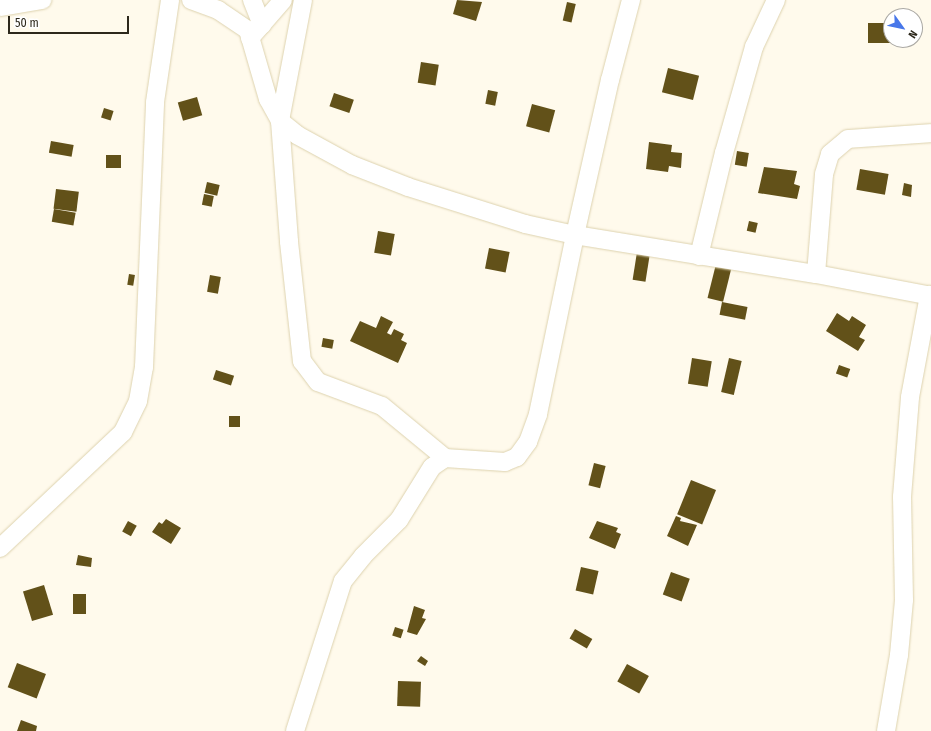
<!DOCTYPE html>
<style>
body{margin:0}
#map{position:relative;width:931px;height:731px;overflow:hidden;background:#fffaec;font-family:"Fira Sans Condensed",sans-serif}
div>[style]{position:absolute}
[style*='--x']{left:calc(var(--x)*1px);top:calc(var(--y)*1px);width:calc(var(--w)*1px);rotate:calc(var(--a)*1deg)}
.building>*{inset:0;background:#625119;transform-origin:0 0}
.roads{filter:drop-shadow(0 0 1px #ddd2ae) drop-shadow(0 0 1px #ddd2ae)}
.minor>*{height:18px;margin:-9px;padding:0 9px;transform-origin:9px;border-radius:9px;background:#fff}
span{translate:-50% -50%;white-space:nowrap;text-align:center;line-height:1.15;-webkit-text-stroke:4px #fff;paint-order:stroke}
.north{position:absolute;left:883px;top:8px;width:40px;height:40px;box-sizing:border-box;background:#fff;border:1px solid #aba9a4;border-radius:50%;rotate:123deg;font-size:11px;font-weight:700;line-height:16px;text-align:center;color:#2d281b}
.north::after{content:'';display:block;margin:auto;width:14px;height:18px;background:#4877e9;clip-path:polygon(50% 0,100% 100%,50% 72%,0 100%)}
.scale{position:absolute;left:8px;top:16px;width:121px;height:18px;box-sizing:border-box;border:2px solid #2d281b;border-top:0;padding-left:5px;font-size:12px;line-height:14px;white-space:nowrap;color:#2d281b;-webkit-text-stroke:3px #fff;paint-order:stroke}
</style>
<div id="map">
<div class="building">
<div style="clip-path:polygon(457px 0,482px 2px,476px 21px,453px 14px)"></div>
<div style="left:567px;top:2px;width:9px;height:19px;rotate:13deg"></div>
<div style="left:868px;top:23px;width:23px;height:20px"></div>
<div style="left:421px;top:62px;width:18px;height:21px;rotate:9deg"></div>
<div style="left:668px;top:68px;width:32px;height:25px;rotate:14deg"></div>
<div style="left:488px;top:90px;width:10px;height:14px;rotate:11deg"></div>
<div style="left:334px;top:93px;width:21px;height:14px;rotate:19deg"></div>
<div style="left:197px;top:97px;width:19px;height:20px;rotate:74deg"></div>
<div style="left:532px;top:104px;width:24px;height:23px;rotate:15deg"></div>
<div style="left:104px;top:108px;width:10px;height:10px;rotate:17deg"></div>
<div style="left:51px;top:141px;width:23px;height:12px;rotate:10deg"></div>
<div style="clip-path:polygon(649px 142px,672px 145px,671px 152px,682px 153px,681px 168px,669px 166px,668px 172px,646px 169px)"></div>
<div style="left:737px;top:151px;width:12px;height:14px;rotate:9deg"></div>
<div style="left:106px;top:155px;width:15px;height:13px"></div>
<div style="clip-path:polygon(764px 167px,797px 171px,794px 184px,800px 186px,797px 199px,758px 193px)"></div>
<div style="left:860px;top:169px;width:29px;height:21px;rotate:10deg"></div>
<div style="left:207px;top:182px;width:13px;height:11px;rotate:13deg"></div>
<div style="clip-path:polygon(904px 183px,912px 185px,911px 197px,902px 195px)"></div>
<div style="left:56px;top:189px;width:23px;height:20px;rotate:7deg"></div>
<div style="left:204px;top:194px;width:10px;height:11px;rotate:11deg"></div>
<div style="left:54px;top:209px;width:22px;height:13px;rotate:10deg"></div>
<div style="left:749px;top:221px;width:9px;height:10px;rotate:13deg"></div>
<div style="left:378px;top:231px;width:17px;height:22px;rotate:10deg"></div>
<div style="left:489px;top:248px;width:21px;height:21px;rotate:11deg"></div>
<div style="left:637px;top:252px;width:13px;height:28px;rotate:9deg"></div>
<div style="left:716px;top:264px;width:16px;height:35px;rotate:14deg"></div>
<div style="left:129px;top:274px;width:6px;height:11px;rotate:9deg"></div>
<div style="left:210px;top:275px;width:11px;height:17px;rotate:10deg"></div>
<div style="left:722px;top:302px;width:26px;height:13px;rotate:11deg"></div>
<div style="clip-path:polygon(837px 313px,849px 321px,852px 316px,866px 325px,859px 337px,865px 340px,858px 351px,826px 331px)"></div>
<div style="clip-path:polygon(381px 316px,393px 322px,387px 333px,391px 335px,394px 329px,404px 334px,401px 340px,407px 343px,398px 363px,350px 341px,360px 321px,376px 328px)"></div>
<div style="left:323px;top:338px;width:11px;height:9px;rotate:10deg"></div>
<div style="left:692px;top:358px;width:20px;height:26px;rotate:9deg"></div>
<div style="left:729px;top:358px;width:13px;height:35px;rotate:13deg"></div>
<div style="left:839px;top:365px;width:12px;height:9px;rotate:20deg"></div>
<div style="left:216px;top:370px;width:19px;height:10px;rotate:18deg"></div>
<div style="left:229px;top:416px;width:11px;height:11px"></div>
<div style="left:594px;top:463px;width:12px;height:23px;rotate:14deg"></div>
<div style="left:691px;top:480px;width:27px;height:37px;rotate:22deg"></div>
<div style="clip-path:polygon(676px 516px,681px 518px,680px 521px,697px 525px,688px 546px,667px 536px)"></div>
<div style="clip-path:polygon(166px 519px,181px 528px,171px 544px,152px 532px,159px 522px,162px 524px)"></div>
<div style="left:128px;top:521px;width:10px;height:12px;rotate:29deg"></div>
<div style="clip-path:polygon(597px 521px,618px 528px,616px 532px,621px 534px,615px 549px,589px 538px)"></div>
<div style="clip-path:polygon(78px 555px,92px 558px,91px 567px,76px 565px)"></div>
<div style="left:581px;top:567px;width:18px;height:24px;rotate:13deg"></div>
<div style="left:671px;top:572px;width:20px;height:24px;rotate:20deg"></div>
<div style="left:44px;top:585px;width:31px;height:22px;rotate:73deg"></div>
<div style="left:73px;top:594px;width:13px;height:20px"></div>
<div style="clip-path:polygon(414px 606px,425px 610px,422px 618px,426px 619px,417px 635px,407px 632px)"></div>
<div style="left:395px;top:627px;width:9px;height:9px;rotate:18deg"></div>
<div style="left:575px;top:629px;width:20px;height:11px;rotate:30deg"></div>
<div style="clip-path:polygon(421px 656px,428px 661px,425px 666px,417px 661px)"></div>
<div style="left:17px;top:663px;width:31px;height:26px;rotate:21deg"></div>
<div style="left:627px;top:664px;width:25px;height:20px;rotate:29deg"></div>
<div style="left:398px;top:681px;width:23px;height:25px;rotate:2deg"></div>
<div style="clip-path:polygon(21px 720px,37px 726px,36px 731px,17px 731px)"></div>
</div>
<div class="roads">
<div class="minor">
<div style="--x:191;--y:0;--w:29;--a:20"></div>
<div style="--x:218;--y:10;--w:36;--a:34"></div>
<div style="--x:248;--y:30;--w:72;--a:73.8"></div>
<div style="--x:268;--y:99;--w:25;--a:61"></div>
<div style="--x:280;--y:121;--w:22;--a:39"></div>
<div style="--x:297;--y:135;--w:63;--a:28.6"></div>
<div style="--x:352;--y:165;--w:60;--a:21.4"></div>
<div style="--x:408;--y:187;--w:123;--a:17.5"></div>
<div style="--x:525;--y:224;--w:51;--a:12.4"></div>
<div style="--x:575;--y:235;--w:244;--a:9.2"></div>
<div style="--x:816;--y:274;--w:117;--a:10.8"></div>
<div style="--x:252;--y:0;--w:27;--a:68"></div>
<div style="--x:303;--y:0;--w:123;--a:100.8"></div>
<div style="--x:280;--y:121;--w:121;--a:85.7"></div>
<div style="--x:289;--y:242;--w:120;--a:83.8"></div>
<div style="--x:302;--y:361;--w:26;--a:53"></div>
<div style="--x:318;--y:382;--w:68;--a:20.6"></div>
<div style="--x:382;--y:406;--w:82;--a:39.5"></div>
<div style="--x:0;--y:7;--w:43;--a:-9.5"></div>
<div style="--x:250;--y:38;--w:50;--a:-49"></div>
<div style="--x:699;--y:256;--w:106;--a:-76.4"></div>
<div style="--x:724;--y:153;--w:110;--a:-74.2"></div>
<div style="--x:754;--y:47;--w:52;--a:-64.9"></div>
<div style="--x:816;--y:274;--w:100;--a:-85.4"></div>
<div style="--x:824;--y:174;--w:21;--a:-73"></div>
<div style="--x:830;--y:154;--w:23;--a:-40"></div>
<div style="--x:848;--y:139;--w:83;--a:-4.1"></div>
<div style="--x:0;--y:548;--w:169;--a:-43.3"></div>
<div style="--x:123;--y:432;--w:34;--a:-64"></div>
<div style="--x:138;--y:401;--w:35;--a:-80"></div>
<div style="--x:144;--y:367;--w:265;--a:-87.6"></div>
<div style="--x:155;--y:102;--w:103;--a:-81.6"></div>
<div style="--x:295;--y:731;--w:157;--a:-72.3"></div>
<div style="--x:343;--y:581;--w:32;--a:-51"></div>
<div style="--x:363;--y:556;--w:51;--a:-45"></div>
<div style="--x:399;--y:520;--w:62;--a:-58.1"></div>
<div style="--x:432;--y:467;--w:16;--a:-35"></div>
<div style="--x:445;--y:458;--w:60;--a:3.8"></div>
<div style="--x:505;--y:462;--w:13;--a:-23"></div>
<div style="--x:517;--y:457;--w:19;--a:-54"></div>
<div style="--x:528;--y:442;--w:30;--a:-70"></div>
<div style="--x:538;--y:414;--w:183;--a:-78.3"></div>
<div style="--x:575;--y:235;--w:159;--a:-77.3"></div>
<div style="--x:610;--y:80;--w:83;--a:-75.3"></div>
<div style="--x:886;--y:731;--w:77;--a:-80.3"></div>
<div style="--x:899;--y:655;--w:55;--a:-84.8"></div>
<div style="--x:904;--y:600;--w:103;--a:-91.1"></div>
<div style="--x:902;--y:497;--w:100;--a:-85.4"></div>
<div style="--x:910;--y:397;--w:104;--a:-79.4"></div>
</div>
</div>
<div class="north">N</div>
<div class="scale">50 m</div>
</div>
